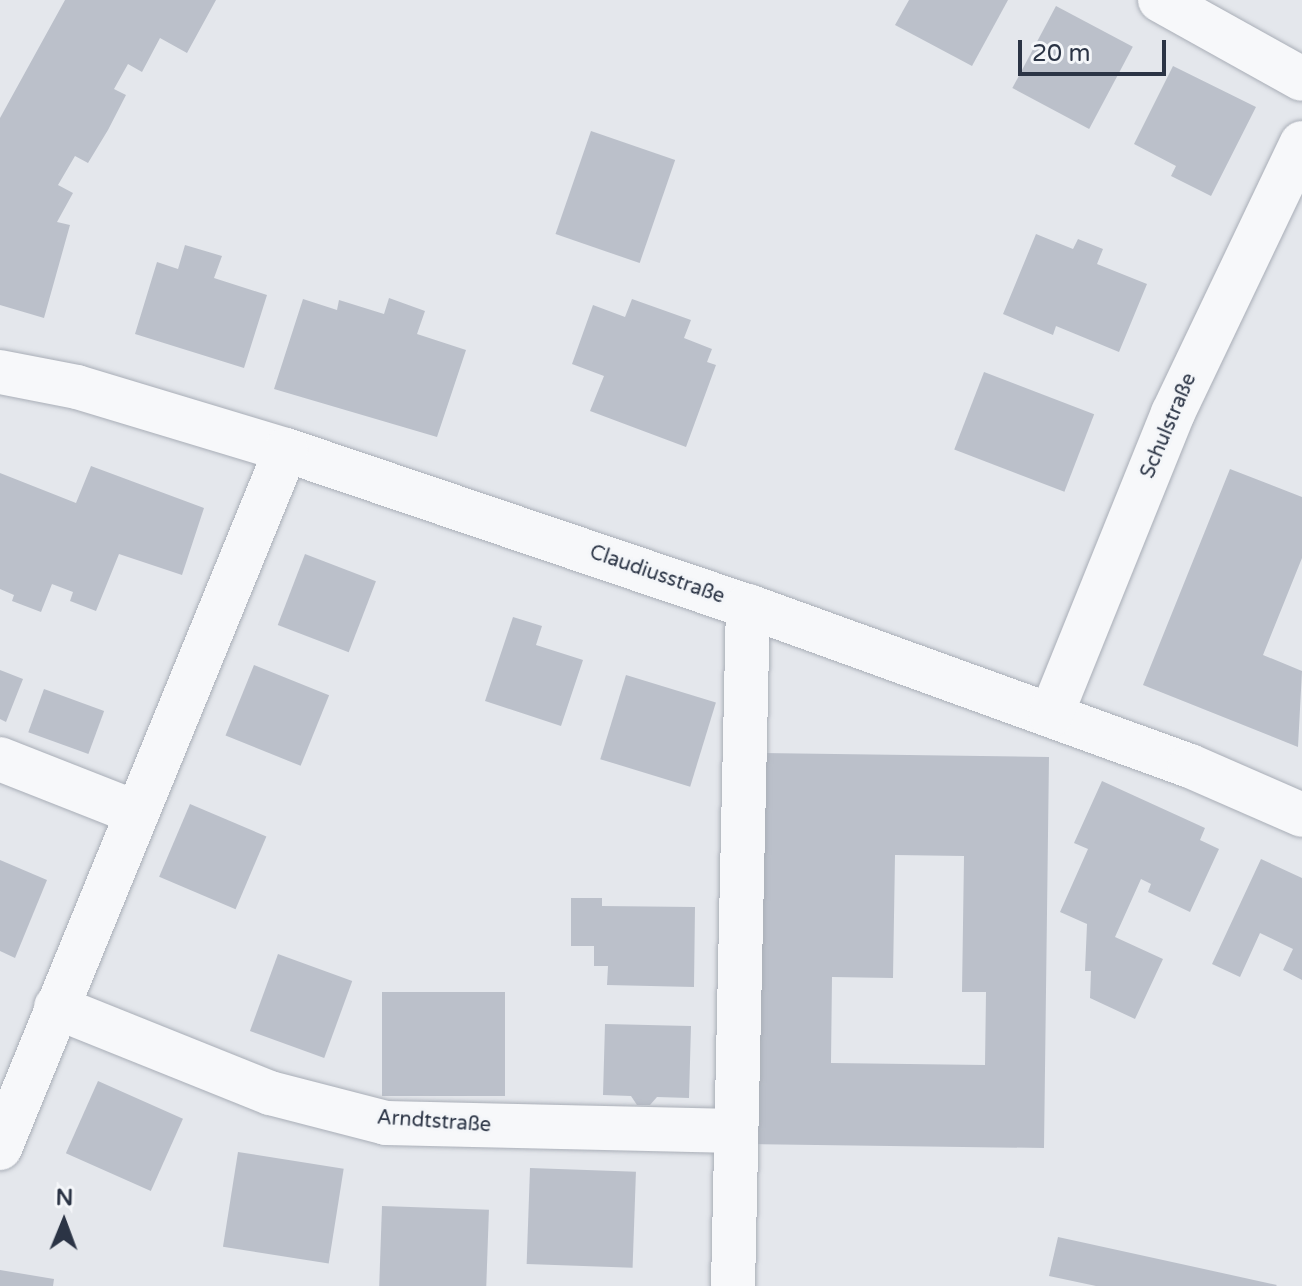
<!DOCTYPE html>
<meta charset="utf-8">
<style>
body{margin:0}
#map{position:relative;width:1302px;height:1286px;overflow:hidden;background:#e4e7ec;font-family:"Varela Round",sans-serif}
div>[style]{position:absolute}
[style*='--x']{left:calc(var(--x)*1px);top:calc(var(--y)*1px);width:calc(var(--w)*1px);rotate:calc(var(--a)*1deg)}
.building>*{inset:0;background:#bbc0ca;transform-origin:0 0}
.roads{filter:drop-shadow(0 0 2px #a9aeb7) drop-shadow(0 0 2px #a9aeb7)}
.minor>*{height:44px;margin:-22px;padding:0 22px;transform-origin:22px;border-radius:22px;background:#f7f8fa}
span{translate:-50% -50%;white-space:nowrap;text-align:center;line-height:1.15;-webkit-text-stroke:6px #f4f6f9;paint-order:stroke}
.street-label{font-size:20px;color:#2b3445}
.north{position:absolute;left:24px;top:1182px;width:80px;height:80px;-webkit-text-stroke:6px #f4f6f9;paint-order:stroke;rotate:1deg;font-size:22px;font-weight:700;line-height:32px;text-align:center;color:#2b3445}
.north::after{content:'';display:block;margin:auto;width:28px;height:36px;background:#2b3445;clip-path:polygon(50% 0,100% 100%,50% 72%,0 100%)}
.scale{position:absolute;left:1018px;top:40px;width:148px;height:36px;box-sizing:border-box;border:4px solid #2b3445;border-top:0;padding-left:10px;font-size:24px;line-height:28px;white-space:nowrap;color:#2b3445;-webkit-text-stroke:6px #f4f6f9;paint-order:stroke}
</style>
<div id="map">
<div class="building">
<div style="clip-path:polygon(65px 0,216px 0,187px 53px,160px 38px,142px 72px,128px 64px,114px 89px,126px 95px,108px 130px,88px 163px,75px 156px,58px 185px,73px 193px,57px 222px,70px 225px,44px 318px,0 305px,0 118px)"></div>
<div style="clip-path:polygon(909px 0,1008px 0,972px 66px,895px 25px)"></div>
<div style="left:1056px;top:6px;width:87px;height:93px;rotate:28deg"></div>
<div style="clip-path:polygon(1173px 66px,1256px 107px,1211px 196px,1171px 176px,1176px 166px,1134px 144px)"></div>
<div style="left:591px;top:131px;width:89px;height:109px;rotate:19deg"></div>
<div style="clip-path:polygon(1036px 234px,1073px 249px,1078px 239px,1103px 249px,1097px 264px,1147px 284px,1119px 352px,1056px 326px,1053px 335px,1003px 314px)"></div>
<div style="clip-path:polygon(185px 245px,222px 256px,214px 278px,267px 295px,244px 368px,135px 334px,157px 262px,178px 269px)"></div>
<div style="clip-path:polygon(389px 298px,425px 311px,417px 334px,466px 350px,437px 437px,274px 389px,303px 299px,337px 310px,339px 300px,384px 314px)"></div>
<div style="clip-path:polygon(632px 299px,691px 320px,684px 338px,712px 349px,707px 362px,716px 365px,686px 447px,590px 411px,604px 376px,572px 364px,593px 305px,625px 317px)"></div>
<div style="left:984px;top:372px;width:118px;height:83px;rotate:21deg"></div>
<div style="clip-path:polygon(91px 466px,204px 508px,182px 575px,119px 554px,96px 611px,70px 601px,73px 592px,52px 584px,41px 612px,12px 601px,14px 595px,0 589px,0 473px,76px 503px)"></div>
<div style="clip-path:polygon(1230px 469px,1302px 497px,1302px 558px,1263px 655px,1302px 671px,1298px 747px,1143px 685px)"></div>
<div style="left:305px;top:554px;width:76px;height:76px;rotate:21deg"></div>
<div style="clip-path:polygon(513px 617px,542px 626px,536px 645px,583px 660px,561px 726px,485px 701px)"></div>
<div style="left:254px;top:665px;width:81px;height:76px;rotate:22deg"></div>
<div style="clip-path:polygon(0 670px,23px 679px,6px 722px,0 719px)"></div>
<div style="left:626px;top:675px;width:94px;height:88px;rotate:17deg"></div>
<div style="left:44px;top:689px;width:64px;height:46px;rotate:20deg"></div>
<div style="clip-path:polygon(evenodd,756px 753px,1049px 757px,1044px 1148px,752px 1144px,756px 753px,895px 855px,964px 856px,962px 992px,986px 992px,985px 1065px,831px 1063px,832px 977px,893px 978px,895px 855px)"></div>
<div style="clip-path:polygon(1102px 781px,1205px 828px,1200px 840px,1219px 849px,1190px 912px,1148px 892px,1151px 884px,1141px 879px,1115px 937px,1163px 959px,1135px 1019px,1090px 998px,1091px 971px,1085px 971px,1087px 924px,1060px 912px,1088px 849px,1074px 843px)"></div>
<div style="left:190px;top:804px;width:83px;height:79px;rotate:23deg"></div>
<div style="clip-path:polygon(1261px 859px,1302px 878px,1302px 980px,1283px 970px,1293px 949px,1260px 933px,1240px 977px,1212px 964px)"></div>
<div style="clip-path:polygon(0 860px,47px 880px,15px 958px,0 951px)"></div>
<div style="clip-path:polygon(571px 898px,602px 898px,602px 906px,695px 907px,694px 987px,607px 985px,608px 966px,594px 966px,594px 946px,571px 946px)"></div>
<div style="left:278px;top:954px;width:79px;height:82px;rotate:20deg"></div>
<div style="left:382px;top:992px;width:123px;height:104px"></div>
<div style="clip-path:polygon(605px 1024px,691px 1026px,689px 1098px,657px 1097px,650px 1105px,637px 1105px,631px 1096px,603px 1095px)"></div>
<div style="left:98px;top:1081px;width:93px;height:79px;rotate:24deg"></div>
<div style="left:238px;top:1152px;width:107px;height:96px;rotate:9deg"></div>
<div style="left:530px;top:1168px;width:106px;height:96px;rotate:2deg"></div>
<div style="left:382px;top:1206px;width:107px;height:80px;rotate:2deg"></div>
<div style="clip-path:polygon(1058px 1237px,1277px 1285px,1276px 1286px,1096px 1286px,1049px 1276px)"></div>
<div style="clip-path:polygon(0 1270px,54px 1279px,53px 1286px,0 1286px)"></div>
</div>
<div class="roads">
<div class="minor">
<div style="--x:1160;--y:0;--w:162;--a:29.1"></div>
<div style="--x:0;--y:372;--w:78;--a:11"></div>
<div style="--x:77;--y:387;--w:218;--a:16.8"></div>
<div style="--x:286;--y:450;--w:488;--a:18.7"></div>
<div style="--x:748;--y:606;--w:470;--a:19.9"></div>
<div style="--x:1190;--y:766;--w:122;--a:23.6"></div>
<div style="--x:1051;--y:715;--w:326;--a:-68"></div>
<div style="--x:1173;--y:413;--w:299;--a:-64.5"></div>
<div style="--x:0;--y:759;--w:147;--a:21.5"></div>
<div style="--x:56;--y:1007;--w:231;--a:21.9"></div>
<div style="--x:270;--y:1093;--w:120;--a:14.5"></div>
<div style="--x:386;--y:1123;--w:350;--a:1.3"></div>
<div style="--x:0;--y:1148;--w:754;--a:-67.72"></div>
<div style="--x:733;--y:1286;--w:680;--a:-88.74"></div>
</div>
</div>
<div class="street-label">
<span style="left:1169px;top:426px;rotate:-67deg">Schulstraße</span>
<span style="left:657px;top:575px;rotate:19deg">Claudiusstraße</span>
<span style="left:434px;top:1122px;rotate:4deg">Arndtstraße</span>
</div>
<div class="north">N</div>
<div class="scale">20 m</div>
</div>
